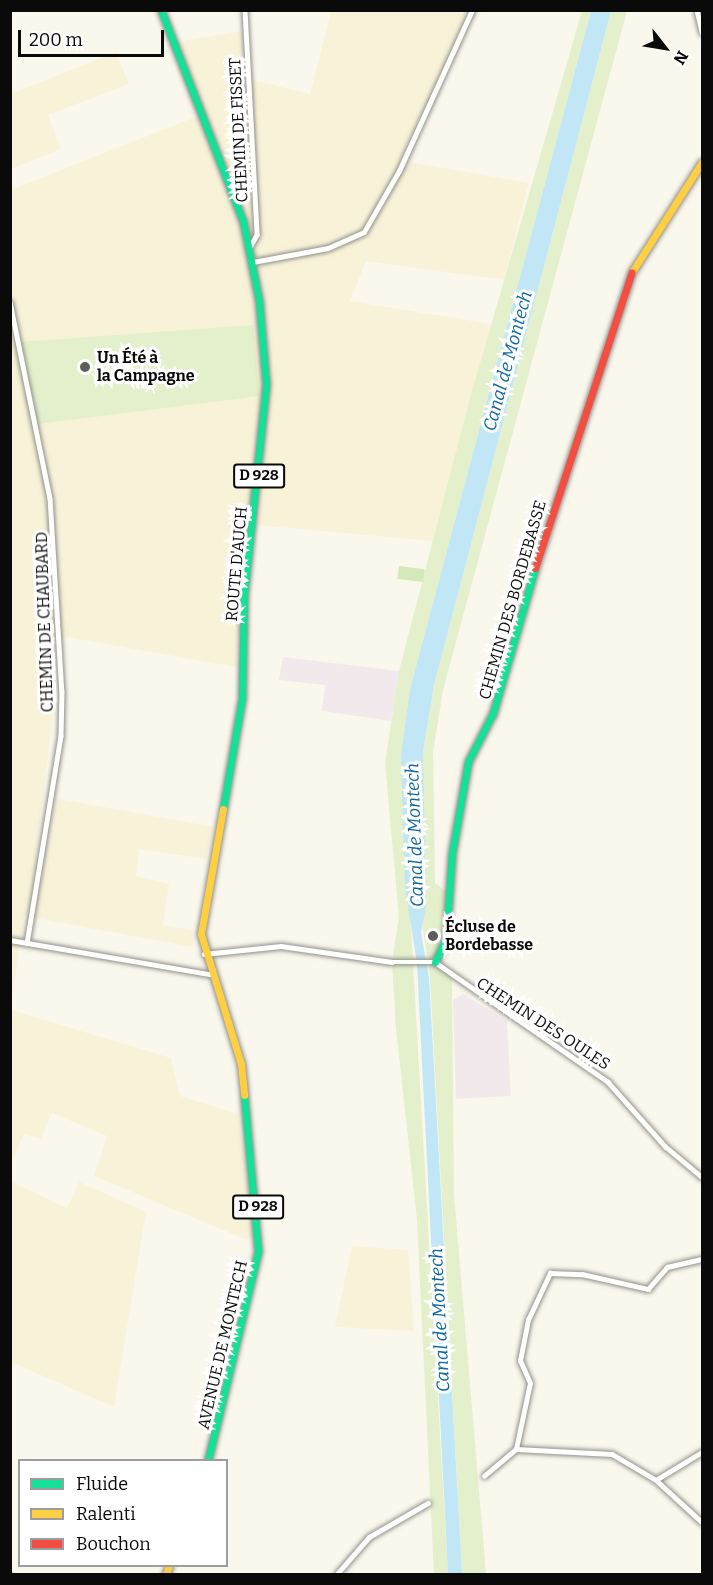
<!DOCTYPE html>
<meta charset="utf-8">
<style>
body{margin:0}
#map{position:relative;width:713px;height:1585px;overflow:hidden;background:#faf7ed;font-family:Bitter,serif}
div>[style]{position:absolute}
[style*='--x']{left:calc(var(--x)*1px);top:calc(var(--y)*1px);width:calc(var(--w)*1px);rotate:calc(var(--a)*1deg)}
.industrial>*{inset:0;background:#f1e9ec}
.farmland>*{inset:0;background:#f8f3d8}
.green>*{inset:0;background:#e3f0cb}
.forest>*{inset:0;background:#d4e9b9;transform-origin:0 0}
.water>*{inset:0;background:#c1e6f6}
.roads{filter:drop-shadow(0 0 2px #92918c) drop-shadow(0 0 2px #92918c)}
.street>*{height:4.5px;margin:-2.25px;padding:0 2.25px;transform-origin:2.25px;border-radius:2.25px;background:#fefefc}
.fast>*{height:7px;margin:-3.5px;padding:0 3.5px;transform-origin:3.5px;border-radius:3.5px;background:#16e098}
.slow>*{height:7px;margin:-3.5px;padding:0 3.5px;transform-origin:3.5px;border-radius:3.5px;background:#ffcf43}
.jam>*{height:7px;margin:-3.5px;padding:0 3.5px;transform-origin:3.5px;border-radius:3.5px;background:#f24e42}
.rail>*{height:1.5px;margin:-0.75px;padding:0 0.75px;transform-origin:0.75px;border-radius:0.75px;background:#d7c3c3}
.dots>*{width:16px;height:16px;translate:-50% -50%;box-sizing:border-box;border:3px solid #fff;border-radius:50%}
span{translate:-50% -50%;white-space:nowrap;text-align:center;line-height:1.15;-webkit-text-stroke:6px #fff;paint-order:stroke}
.shield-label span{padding:2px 4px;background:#fff;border:2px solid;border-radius:4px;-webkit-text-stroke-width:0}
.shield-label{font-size:15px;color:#0a0a0a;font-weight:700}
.street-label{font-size:16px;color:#0a0a0a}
.poi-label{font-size:16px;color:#0a0a0a;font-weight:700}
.left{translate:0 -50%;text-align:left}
.water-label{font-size:18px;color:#0e67a2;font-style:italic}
.frame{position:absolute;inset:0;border:12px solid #0a0a0a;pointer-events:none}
.legend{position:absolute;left:18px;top:1459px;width:210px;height:108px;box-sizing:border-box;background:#fff;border:2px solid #9d9d9d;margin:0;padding:8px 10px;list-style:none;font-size:18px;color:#0a0a0a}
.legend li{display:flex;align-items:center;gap:12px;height:30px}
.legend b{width:30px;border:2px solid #9d9d9d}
.north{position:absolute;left:635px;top:18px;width:60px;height:60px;-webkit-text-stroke:4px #fff;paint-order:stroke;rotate:121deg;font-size:16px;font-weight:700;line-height:24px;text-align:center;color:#0a0a0a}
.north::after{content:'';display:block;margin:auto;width:21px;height:27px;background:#0a0a0a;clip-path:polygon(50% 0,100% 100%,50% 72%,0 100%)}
.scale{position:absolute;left:18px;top:30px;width:146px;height:27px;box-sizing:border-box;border:3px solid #0a0a0a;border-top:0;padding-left:8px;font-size:18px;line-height:21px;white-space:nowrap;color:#0a0a0a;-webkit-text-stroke:4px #fff;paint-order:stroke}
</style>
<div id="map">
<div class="industrial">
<div style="clip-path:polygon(283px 657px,399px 671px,391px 721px,322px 711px,325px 685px,279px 680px)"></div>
<div style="clip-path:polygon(463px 994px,507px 1021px,511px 1096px,456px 1099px,453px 1000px)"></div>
</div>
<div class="farmland">
<div style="clip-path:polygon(331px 11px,470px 11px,399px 160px,529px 183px,504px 280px,366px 261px,350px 301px,491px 324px,433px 541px,246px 524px,236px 667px,55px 635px,56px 687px,35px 865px,44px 864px,54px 798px,214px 827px,206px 859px,139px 849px,136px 876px,169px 884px,163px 925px,192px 930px,193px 947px,24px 916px,11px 1006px,11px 190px,203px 114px,176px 42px,242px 31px,252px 80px,310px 94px)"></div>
<div style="clip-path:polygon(116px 52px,129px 84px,48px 115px,61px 149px,11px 169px,11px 94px)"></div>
<div style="clip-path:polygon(11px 1010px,171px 1058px,180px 1096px,238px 1114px,254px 1235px,247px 1240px,94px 1176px,107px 1136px,52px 1113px,41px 1139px,24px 1134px,11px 1164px)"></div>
<div style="clip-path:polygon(10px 1181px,67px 1208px,79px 1182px,146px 1212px,114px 1407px,11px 1362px)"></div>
<div style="clip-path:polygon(352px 1246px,408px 1250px,414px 1331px,335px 1327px)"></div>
</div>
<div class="green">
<div style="clip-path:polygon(582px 11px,591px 11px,410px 689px,401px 754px,448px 1574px,434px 1574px,417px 1220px,396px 1028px,392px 962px,399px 917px,385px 763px,399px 671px,470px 398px)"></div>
<div style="clip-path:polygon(611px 11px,627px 11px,443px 690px,433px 752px,435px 883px,448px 893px,446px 938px,436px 962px,452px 978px,454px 1194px,486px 1574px,462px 1574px,430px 977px,423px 929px,423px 752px,434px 685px)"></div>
<div style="clip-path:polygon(253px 325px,259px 396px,38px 424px,20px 342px)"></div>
</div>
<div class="forest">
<div style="left:399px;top:566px;width:26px;height:13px;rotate:7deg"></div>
</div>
<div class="water">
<div style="clip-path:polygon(591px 11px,611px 11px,434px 685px,423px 752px,426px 907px,421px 933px,429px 977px,462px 1574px,448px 1574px,417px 963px,405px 888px,401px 754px,410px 689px)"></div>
</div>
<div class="roads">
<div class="street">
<div style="--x:245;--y:10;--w:225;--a:86.9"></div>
<div style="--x:257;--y:235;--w:14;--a:120"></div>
<div style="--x:697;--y:10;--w:23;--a:77"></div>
<div style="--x:253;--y:262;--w:76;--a:-10.6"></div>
<div style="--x:328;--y:248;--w:39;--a:-24"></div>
<div style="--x:364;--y:232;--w:70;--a:-60.2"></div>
<div style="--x:399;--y:171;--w:177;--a:-65.6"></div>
<div style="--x:10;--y:302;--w:200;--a:78.5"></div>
<div style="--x:50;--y:498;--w:194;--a:86.5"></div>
<div style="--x:62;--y:692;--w:44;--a:91.3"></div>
<div style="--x:61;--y:736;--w:210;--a:99.3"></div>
<div style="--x:10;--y:940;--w:202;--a:9.7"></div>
<div style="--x:204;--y:954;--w:77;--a:-5.9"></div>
<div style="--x:281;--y:946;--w:112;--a:8.2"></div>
<div style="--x:392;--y:962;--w:43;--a:0"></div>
<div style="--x:435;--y:962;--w:211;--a:34.7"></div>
<div style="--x:608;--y:1082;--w:87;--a:48.3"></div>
<div style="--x:666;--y:1147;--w:47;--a:39.8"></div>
<div style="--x:516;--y:1449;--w:67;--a:-78"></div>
<div style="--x:530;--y:1383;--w:24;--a:-114"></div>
<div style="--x:520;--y:1361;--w:42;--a:-79"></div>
<div style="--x:528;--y:1320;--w:52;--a:-64.9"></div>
<div style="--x:550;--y:1273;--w:32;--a:2"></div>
<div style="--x:582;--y:1274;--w:68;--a:12.8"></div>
<div style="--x:648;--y:1289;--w:29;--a:-49"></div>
<div style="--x:667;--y:1267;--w:36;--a:-13"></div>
<div style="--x:484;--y:1476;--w:42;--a:-40.2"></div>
<div style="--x:516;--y:1449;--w:96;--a:3"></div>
<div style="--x:612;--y:1454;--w:51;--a:30.6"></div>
<div style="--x:656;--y:1480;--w:62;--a:42.4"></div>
<div style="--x:656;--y:1480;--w:54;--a:-31.3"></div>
<div style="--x:337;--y:1574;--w:49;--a:-49.1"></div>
<div style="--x:369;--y:1537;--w:68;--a:-30"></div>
</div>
<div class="fast">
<div style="--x:161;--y:10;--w:226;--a:68.8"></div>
<div style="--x:243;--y:221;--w:82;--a:78.7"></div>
<div style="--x:259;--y:301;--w:84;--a:85.2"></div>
<div style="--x:266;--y:385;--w:209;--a:96"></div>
<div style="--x:244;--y:593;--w:105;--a:91.1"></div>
<div style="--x:242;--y:698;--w:113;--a:99.7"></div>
<div style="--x:435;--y:962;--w:26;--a:-65"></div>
<div style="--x:446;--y:938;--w:85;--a:-86"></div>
<div style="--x:452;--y:853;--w:92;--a:-80"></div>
<div style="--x:468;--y:762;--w:55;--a:-63"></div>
<div style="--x:493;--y:713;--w:151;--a:-73.8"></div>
<div style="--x:208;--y:1460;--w:215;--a:-76.5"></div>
<div style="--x:258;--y:1251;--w:157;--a:-95.1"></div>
</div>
<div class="slow">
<div style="--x:632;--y:272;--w:130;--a:-57.5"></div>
<div style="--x:223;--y:809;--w:127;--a:100"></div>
<div style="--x:201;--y:934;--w:136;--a:72.9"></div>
<div style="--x:241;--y:1064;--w:31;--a:84"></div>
<div style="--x:166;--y:1574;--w:9;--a:-69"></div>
</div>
<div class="jam">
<div style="--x:535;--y:568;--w:311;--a:-71.9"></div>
</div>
</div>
<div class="rail">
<div style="--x:10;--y:1569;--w:6;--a:59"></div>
</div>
<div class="dots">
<div style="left:85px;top:367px;background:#5e5d59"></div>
<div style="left:433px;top:936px;background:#5e5d59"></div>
</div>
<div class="shield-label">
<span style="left:259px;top:476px">D 928</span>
<span style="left:258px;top:1207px">D 928</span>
</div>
<div class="street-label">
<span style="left:239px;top:130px;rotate:-93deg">CHEMIN DE FISSET</span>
<span style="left:237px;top:564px;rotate:-85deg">ROUTE D'AUCH</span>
<span style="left:513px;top:600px;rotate:-74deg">CHEMIN DES BORDEBASSE</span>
<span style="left:45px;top:622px;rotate:-92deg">CHEMIN DE CHAUBARD</span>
<span style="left:543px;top:1024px;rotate:33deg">CHEMIN DES OULES</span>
<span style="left:223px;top:1345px;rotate:-77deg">AVENUE DE MONTECH</span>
</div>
<div class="poi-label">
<span class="left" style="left:97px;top:367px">Un Été à<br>la Campagne</span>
<span class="left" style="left:445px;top:936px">Écluse de<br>Bordebasse</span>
</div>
<div class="water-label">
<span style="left:508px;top:361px;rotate:-75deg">Canal de Montech</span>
<span style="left:415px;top:835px;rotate:-92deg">Canal de Montech</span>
<span style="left:440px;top:1320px;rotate:-93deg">Canal de Montech</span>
</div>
<div class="frame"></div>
<ul class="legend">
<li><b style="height:8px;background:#16e098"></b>Fluide</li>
<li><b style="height:8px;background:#ffcf43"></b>Ralenti</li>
<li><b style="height:8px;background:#f24e42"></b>Bouchon</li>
</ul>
<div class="north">N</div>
<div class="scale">200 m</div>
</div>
